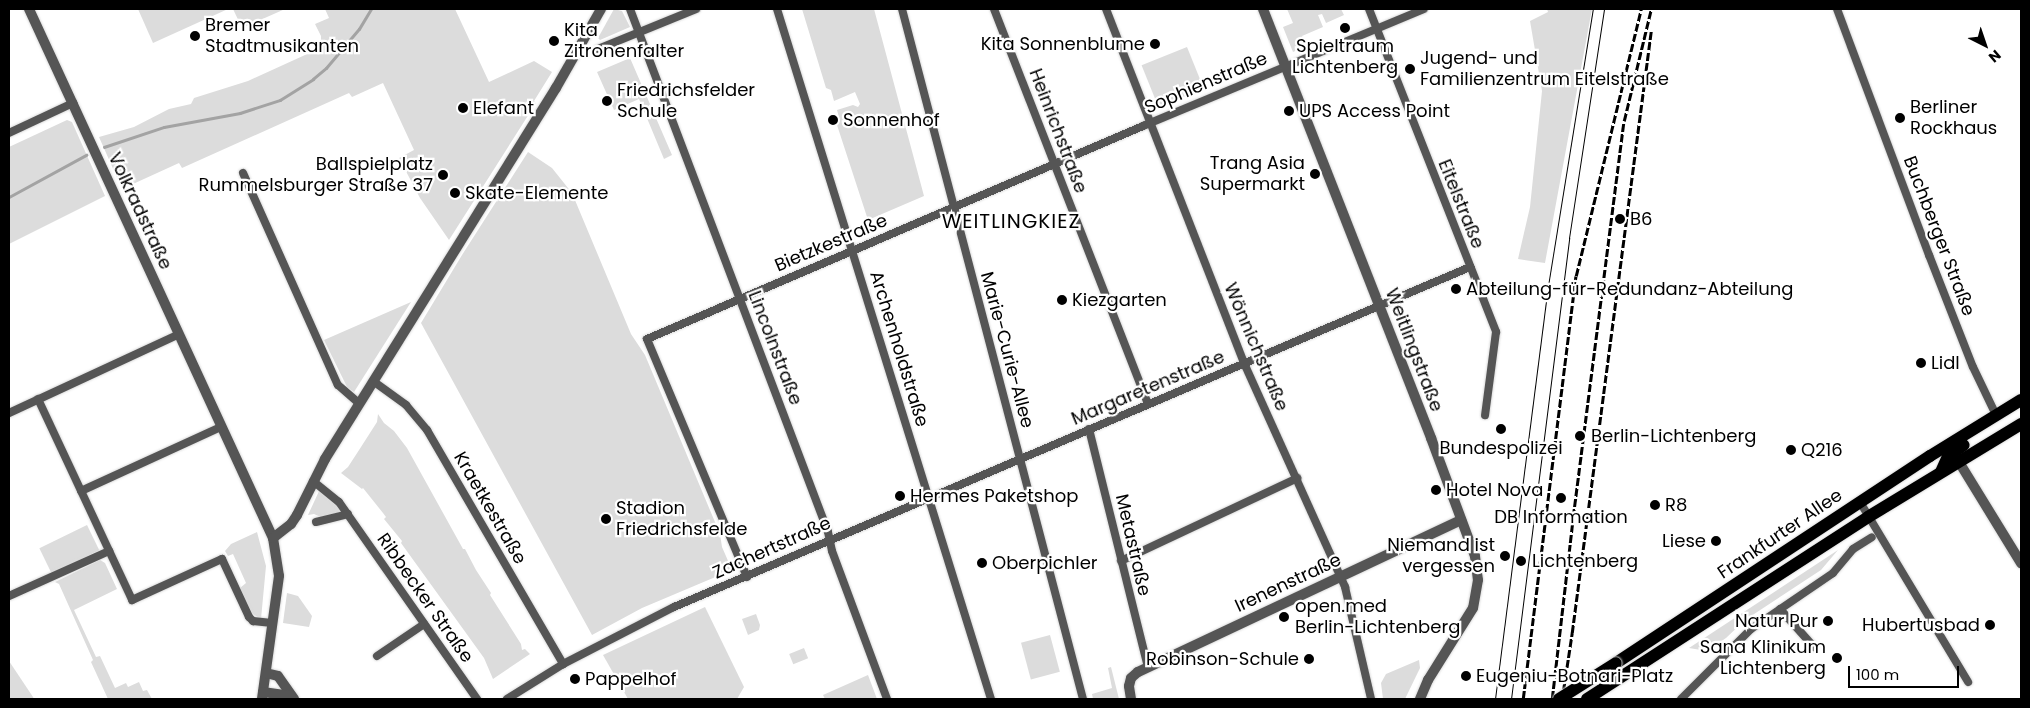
<!DOCTYPE html>
<meta charset="utf-8">
<style>
body{margin:0}
#map{position:relative;width:2030px;height:708px;overflow:hidden;background:#fff;font-family:Poppins,sans-serif}
div>[style]{position:absolute}
[style*='--x']{left:calc(var(--x)*1px);top:calc(var(--y)*1px);width:calc(var(--w)*1px);rotate:calc(var(--a)*1deg)}
.green>*{inset:0;background:#dcdcdc;transform-origin:0 0}
.stream>*{height:2.5px;margin:-1.25px;padding:0 1.25px;transform-origin:1.25px;border-radius:1.25px;background:#a3a3a3}
.roads{filter:drop-shadow(0 0 1px #dbdbdb) drop-shadow(0 0 1px #dbdbdb)}
.minor>*{height:8px;margin:-4px;padding:0 4px;transform-origin:4px;border-radius:4px;background:#555}
.tertiary>*{height:10px;margin:-5px;padding:0 5px;transform-origin:5px;border-radius:5px;background:#555}
.primary>*{height:12px;margin:-6px;padding:0 6px;transform-origin:6px;border-radius:6px;background:#000}
.tram>*{height:1px;margin:-0.5px;padding:0 0.5px;transform-origin:0.5px;border-radius:0.5px;background:#000}
.rail>*{height:2.5px;margin-top:-1.25px;transform-origin:0;background:repeating-linear-gradient(90deg,#000 0 8px,transparent 0 10.5px)}
.bridges{filter:drop-shadow(0 0 1px #dbdbdb) drop-shadow(0 0 1px #dbdbdb)}
.primary-bridge>*{height:12px;margin:-6px;padding:0 6px;transform-origin:6px;border-radius:6px;background:#000}
.dots>*{width:14px;height:14px;translate:-50% -50%;box-sizing:border-box;border:2px solid #fff;border-radius:50%}
span{translate:-50% -50%;white-space:nowrap;text-align:center;line-height:1.15;-webkit-text-stroke:4.5px #fff;paint-order:stroke}
.poi-label{font-size:18px;color:#000}
.left{translate:0 -50%;text-align:left}
.right{translate:-100% -50%;text-align:right}
.street-label{font-size:18px;color:#000}
.quarter-label{font-size:20px;color:#000;letter-spacing:1px}
.frame{position:absolute;inset:0;border:10px solid #000;pointer-events:none}
.north{position:absolute;left:1960px;top:20px;width:50px;height:50px;-webkit-text-stroke:4px #fff;paint-order:stroke;rotate:139deg;font-size:14px;font-weight:700;line-height:20px;text-align:center;color:#000}
.north::after{content:'';display:block;margin:auto;width:18px;height:22px;background:#000;clip-path:polygon(50% 0,100% 100%,50% 72%,0 100%)}
.scale{position:absolute;left:1848px;top:666px;width:111px;height:22px;box-sizing:border-box;border:2px solid #000;border-top:0;padding-left:6px;font-size:15px;line-height:18px;white-space:nowrap;color:#000;-webkit-text-stroke:4px #fff;paint-order:stroke}
</style>
<div id="map">
<div class="green">
<div style="clip-path:polygon(138px 9px,228px 9px,153px 43px)"></div>
<div style="clip-path:polygon(233px 9px,285px 9px,242px 28px)"></div>
<div style="clip-path:polygon(325px 9px,455px 9px,489px 82px,534px 61px,552px 72px,534px 101px,536px 103px,449px 240px,420px 198px,399px 158px,414px 150px,383px 83px,352px 97px,349px 93px,182px 168px,179px 163px,122px 189px,99px 137px,134px 127px,169px 109px,191px 104px,194px 98px,248px 81px,316px 50px,321px 43px,321px 36px,315px 24px,329px 18px)"></div>
<div style="clip-path:polygon(614px 9px,622px 11px,630px 27px,600px 40px,598px 38px)"></div>
<div style="clip-path:polygon(802px 9px,874px 9px,924px 196px,868px 220px,837px 125px,840px 121px,837px 110px,853px 105px,858px 107px,860px 104px,855px 92px,834px 101px,831px 90px,826px 88px)"></div>
<div style="clip-path:polygon(1287px 9px,1341px 9px,1344px 15px,1326px 23px,1322px 14px,1318px 15px,1323px 27px,1302px 36px,1306px 46px,1293px 52px,1283px 27px,1293px 23px)"></div>
<div style="clip-path:polygon(1547px 9px,1592px 9px,1545px 263px,1518px 259px,1530px 207px,1542px 91px,1530px 21px,1548px 12px)"></div>
<div style="left:1187px;top:47px;width:45px;height:49px;rotate:68deg"></div>
<div style="clip-path:polygon(630px 58px,672px 155px,664px 159px,639px 99px,614px 110px,597px 72px)"></div>
<div style="clip-path:polygon(67px 120px,72px 122px,105px 196px,9px 244px,9px 147px)"></div>
<div style="clip-path:polygon(528px 152px,552px 168px,572px 193px,631px 334px,645px 355px,720px 534px,722px 547px,732px 570px,642px 608px,592px 635px,421px 323px,462px 255px)"></div>
<div style="clip-path:polygon(411px 302px,354px 392px,347px 387px,324px 340px)"></div>
<div style="clip-path:polygon(378px 414px,384px 423px,394px 431px,407px 448px,463px 549px,465px 549px,476px 570px,491px 593px,490px 595px,521px 644px,522px 650px,525px 649px,530px 654px,493px 679px,484px 658px,401px 543px,402px 541px,384px 519px,386px 517px,383px 513px,363px 488px,362px 489px,341px 473px,348px 467px,361px 447px,377px 422px)"></div>
<div style="clip-path:polygon(320px 489px,340px 507px,341px 512px,321px 517px,314px 514px,308px 515px)"></div>
<div style="left:87px;top:525px;width:28px;height:53px;rotate:64deg"></div>
<div style="clip-path:polygon(257px 532px,266px 566px,261px 619px,251px 613px,240px 588px,246px 583px,233px 554px,228px 556px,225px 551px,231px 544px)"></div>
<div style="clip-path:polygon(1838px 550px,1821px 570px,1745px 620px,1726px 638px,1707px 651px,1689px 648px)"></div>
<div style="clip-path:polygon(100px 560px,105px 563px,117px 589px,74px 610px,96px 657px,100px 656px,115px 688px,126px 683px,128px 687px,139px 682px,143px 691px,147px 690px,152px 699px,108px 699px,91px 662px,93px 660px,59px 584px,55px 582px)"></div>
<div style="clip-path:polygon(287px 593px,298px 596px,312px 616px,309px 627px,283px 623px)"></div>
<div style="clip-path:polygon(705px 607px,744px 687px,737px 699px,628px 699px,603px 655px)"></div>
<div style="clip-path:polygon(756px 614px,760px 625px,759px 630px,748px 635px,742px 619px)"></div>
<div style="left:1050px;top:635px;width:38px;height:30px;rotate:75deg"></div>
<div style="left:804px;top:648px;width:11px;height:16px;rotate:68deg"></div>
<div style="clip-path:polygon(1419px 660px,1420px 668px,1405px 699px,1383px 699px,1381px 683px,1386px 674px)"></div>
<div style="clip-path:polygon(9px 661px,33px 697px,34px 699px,9px 699px)"></div>
<div style="clip-path:polygon(1111px 667px,1119px 699px,1093px 699px,1092px 694px,1112px 688px,1108px 668px)"></div>
<div style="clip-path:polygon(868px 675px,877px 699px,825px 699px,823px 695px)"></div>
</div>
<div class="stream">
<div style="--x:104;--y:147;--w:63;--a:-18.4"></div>
<div style="--x:164;--y:127;--w:77;--a:-10.4"></div>
<div style="--x:240;--y:113;--w:42;--a:-18"></div>
<div style="--x:280;--y:100;--w:39;--a:-32"></div>
<div style="--x:313;--y:79;--w:17;--a:-40"></div>
<div style="--x:326;--y:68;--w:51;--a:-49.8"></div>
<div style="--x:359;--y:29;--w:23;--a:-59"></div>
<div style="--x:9;--y:197;--w:88;--a:-28.6"></div>
</div>
<div class="roads">
<div class="minor">
<div style="--x:630;--y:9;--w:559;--a:69.26"></div>
<div style="--x:828;--y:532;--w:19;--a:78"></div>
<div style="--x:832;--y:551;--w:158;--a:69.6"></div>
<div style="--x:777;--y:9;--w:722;--a:72.77"></div>
<div style="--x:902;--y:9;--w:713;--a:75.3"></div>
<div style="--x:994;--y:9;--w:424;--a:68.7"></div>
<div style="--x:1106;--y:9;--w:380;--a:68.7"></div>
<div style="--x:1244;--y:363;--w:246;--a:65.7"></div>
<div style="--x:1345;--y:587;--w:115;--a:76.9"></div>
<div style="--x:1369;--y:9;--w:347;--a:68.5"></div>
<div style="--x:1496;--y:332;--w:84;--a:97.5"></div>
<div style="--x:1837;--y:9;--w:263;--a:69.5"></div>
<div style="--x:1929;--y:255;--w:120;--a:68.6"></div>
<div style="--x:1973;--y:367;--w:53;--a:64.4"></div>
<div style="--x:598;--y:49;--w:106;--a:-22.2"></div>
<div style="--x:9;--y:133;--w:71;--a:-25.1"></div>
<div style="--x:243;--y:173;--w:232;--a:65.9"></div>
<div style="--x:338;--y:385;--w:28;--a:41"></div>
<div style="--x:373;--y:381;--w:41;--a:36"></div>
<div style="--x:406;--y:405;--w:33;--a:50"></div>
<div style="--x:427;--y:430;--w:271;--a:59.8"></div>
<div style="--x:38;--y:399;--w:222;--a:64.9"></div>
<div style="--x:132;--y:600;--w:99;--a:-24.5"></div>
<div style="--x:222;--y:559;--w:64;--a:65"></div>
<div style="--x:249;--y:617;--w:6;--a:45"></div>
<div style="--x:253;--y:621;--w:19;--a:6"></div>
<div style="--x:9;--y:413;--w:187;--a:-24.9"></div>
<div style="--x:1089;--y:429;--w:245;--a:76.1"></div>
<div style="--x:313;--y:481;--w:33;--a:39"></div>
<div style="--x:339;--y:502;--w:241;--a:55"></div>
<div style="--x:81;--y:491;--w:154;--a:-24.6"></div>
<div style="--x:1860;--y:502;--w:210;--a:59"></div>
<div style="--x:316;--y:522;--w:33;--a:-14"></div>
<div style="--x:1121;--y:561;--w:195;--a:-25.2"></div>
<div style="--x:747;--y:577;--w:258;--a:-112.8"></div>
<div style="--x:647;--y:339;--w:540;--a:-23.24"></div>
<div style="--x:1143;--y:126;--w:304;--a:-22.6"></div>
<div style="--x:9;--y:596;--w:110;--a:-24.2"></div>
<div style="--x:1780;--y:609;--w:51;--a:48.2"></div>
<div style="--x:377;--y:656;--w:57;--a:-34.2"></div>
<div style="--x:507;--y:699;--w:66;--a:-32"></div>
<div style="--x:563;--y:664;--w:125;--a:-27.2"></div>
<div style="--x:674;--y:607;--w:866;--a:-23.13"></div>
<div style="--x:1681;--y:699;--w:99;--a:-45"></div>
<div style="--x:1751;--y:629;--w:99;--a:-34.3"></div>
<div style="--x:1833;--y:573;--w:31;--a:-50"></div>
<div style="--x:1853;--y:549;--w:22;--a:-32"></div>
</div>
<div class="tertiary">
<div style="--x:29;--y:9;--w:583;--a:65.24"></div>
<div style="--x:273;--y:538;--w:38;--a:81"></div>
<div style="--x:279;--y:576;--w:124;--a:97.9"></div>
<div style="--x:1263;--y:9;--w:461;--a:68.6"></div>
<div style="--x:1431;--y:438;--w:126;--a:69.6"></div>
<div style="--x:1475;--y:556;--w:24;--a:83"></div>
<div style="--x:1478;--y:580;--w:28;--a:100"></div>
<div style="--x:1473;--y:608;--w:85;--a:122"></div>
<div style="--x:1428;--y:680;--w:21;--a:113"></div>
<div style="--x:1959;--y:462;--w:119;--a:58.5"></div>
<div style="--x:273;--y:538;--w:23;--a:-38"></div>
<div style="--x:291;--y:524;--w:11;--a:-56"></div>
<div style="--x:297;--y:515;--w:63;--a:-63.4"></div>
<div style="--x:325;--y:459;--w:437;--a:-58.1"></div>
<div style="--x:556;--y:88;--w:91;--a:-60.3"></div>
<div style="--x:266;--y:673;--w:12;--a:14"></div>
<div style="--x:278;--y:676;--w:28;--a:55"></div>
<div style="--x:263;--y:692;--w:28;--a:8"></div>
<div style="--x:1131;--y:699;--w:13;--a:-99"></div>
<div style="--x:1129;--y:686;--w:8;--a:-76"></div>
<div style="--x:1131;--y:678;--w:9;--a:-41"></div>
<div style="--x:1138;--y:672;--w:357;--a:-25.2"></div>
</div>
<div class="primary">
<div style="--x:1941;--y:472;--w:17;--a:-66"></div>
<div style="--x:1948;--y:456;--w:19;--a:-35"></div>
<div style="--x:1616;--y:663;--w:376;--a:-33.4"></div>
<div style="--x:1930;--y:456;--w:107;--a:-31.6"></div>
<div style="--x:1587;--y:699;--w:335;--a:-32.9"></div>
<div style="--x:1868;--y:517;--w:179;--a:-31.3"></div>
</div>
</div>
<div class="tram">
<div style="--x:1495;--y:699;--w:410;--a:-82.7"></div>
<div style="--x:1547;--y:292;--w:287;--a:-80.8"></div>
<div style="--x:1511;--y:699;--w:465;--a:-82.8"></div>
<div style="--x:1569;--y:238;--w:232;--a:-81.3"></div>
</div>
<div class="rail">
<div style="--x:1523;--y:699;--w:426;--a:-82.9"></div>
<div style="--x:1576;--y:276;--w:275;--a:-76.3"></div>
<div style="--x:1552;--y:699;--w:183;--a:-83.4"></div>
<div style="--x:1573;--y:517;--w:399;--a:-82.7"></div>
<div style="--x:1624;--y:121;--w:115;--a:-76.4"></div>
<div style="--x:1562;--y:699;--w:67;--a:-81.4"></div>
<div style="--x:1572;--y:633;--w:607;--a:-82.52"></div>
</div>
<div class="bridges">
<div class="primary-bridge">
<div style="--x:1559;--y:699;--w:67;--a:-32.3"></div>
</div>
</div>
<div class="dots">
<div style="left:1345px;top:28px;background:#000"></div>
<div style="left:195px;top:36px;background:#000"></div>
<div style="left:554px;top:41px;background:#000"></div>
<div style="left:1155px;top:44px;background:#000"></div>
<div style="left:1410px;top:69px;background:#000"></div>
<div style="left:607px;top:101px;background:#000"></div>
<div style="left:463px;top:108px;background:#000"></div>
<div style="left:1289px;top:111px;background:#000"></div>
<div style="left:1900px;top:118px;background:#000"></div>
<div style="left:833px;top:120px;background:#000"></div>
<div style="left:1315px;top:174px;background:#000"></div>
<div style="left:443px;top:175px;background:#000"></div>
<div style="left:455px;top:193px;background:#000"></div>
<div style="left:1620px;top:219px;background:#000"></div>
<div style="left:1456px;top:289px;background:#000"></div>
<div style="left:1062px;top:300px;background:#000"></div>
<div style="left:1921px;top:363px;background:#000"></div>
<div style="left:1501px;top:429px;background:#000"></div>
<div style="left:1580px;top:436px;background:#000"></div>
<div style="left:1791px;top:450px;background:#000"></div>
<div style="left:1436px;top:490px;background:#000"></div>
<div style="left:900px;top:496px;background:#000"></div>
<div style="left:1561px;top:498px;background:#000"></div>
<div style="left:1655px;top:505px;background:#000"></div>
<div style="left:606px;top:519px;background:#000"></div>
<div style="left:1716px;top:541px;background:#000"></div>
<div style="left:1505px;top:556px;background:#000"></div>
<div style="left:1521px;top:561px;background:#000"></div>
<div style="left:982px;top:563px;background:#000"></div>
<div style="left:1284px;top:617px;background:#000"></div>
<div style="left:1828px;top:621px;background:#000"></div>
<div style="left:1990px;top:625px;background:#000"></div>
<div style="left:1837px;top:658px;background:#000"></div>
<div style="left:1309px;top:659px;background:#000"></div>
<div style="left:1466px;top:676px;background:#000"></div>
<div style="left:575px;top:679px;background:#000"></div>
</div>
<div class="poi-label">
<span class="left" style="left:205px;top:36px">Bremer<br>Stadtmusikanten</span>
<span class="left" style="left:564px;top:41px">Kita<br>Zitronenfalter</span>
<span class="right" style="left:1145px;top:44px">Kita Sonnenblume</span>
<span style="left:1345px;top:57px">Spieltraum<br>Lichtenberg</span>
<span class="left" style="left:1420px;top:69px">Jugend- und<br>Familienzentrum Eitelstraße</span>
<span class="left" style="left:617px;top:101px">Friedrichsfelder<br>Schule</span>
<span class="left" style="left:473px;top:108px">Elefant</span>
<span class="left" style="left:1910px;top:118px">Berliner<br>Rockhaus</span>
<span class="left" style="left:1299px;top:111px">UPS Access Point</span>
<span class="left" style="left:843px;top:120px">Sonnenhof</span>
<span class="right" style="left:1305px;top:174px">Trang Asia<br>Supermarkt</span>
<span class="right" style="left:433px;top:175px">Ballspielplatz<br>Rummelsburger Straße 37</span>
<span class="left" style="left:465px;top:193px">Skate-Elemente</span>
<span class="left" style="left:1630px;top:219px">B6</span>
<span class="left" style="left:1466px;top:289px">Abteilung-für-Redundanz-Abteilung</span>
<span class="left" style="left:1072px;top:300px">Kiezgarten</span>
<span class="left" style="left:1931px;top:363px">Lidl</span>
<span class="left" style="left:1591px;top:436px">Berlin-Lichtenberg</span>
<span style="left:1501px;top:448px">Bundespolizei</span>
<span class="left" style="left:1801px;top:450px">Q216</span>
<span class="left" style="left:1446px;top:490px">Hotel Nova</span>
<span class="left" style="left:910px;top:496px">Hermes Paketshop</span>
<span class="left" style="left:1665px;top:505px">R8</span>
<span class="left" style="left:616px;top:519px">Stadion<br>Friedrichsfelde</span>
<span style="left:1561px;top:517px">DB Information</span>
<span class="right" style="left:1706px;top:541px">Liese</span>
<span class="right" style="left:1495px;top:556px">Niemand ist<br>vergessen</span>
<span class="left" style="left:1532px;top:561px">Lichtenberg</span>
<span class="left" style="left:992px;top:563px">Oberpichler</span>
<span class="left" style="left:1295px;top:617px">open.med<br>Berlin-Lichtenberg</span>
<span class="right" style="left:1818px;top:621px">Natur Pur</span>
<span class="right" style="left:1980px;top:625px">Hubertusbad</span>
<span class="right" style="left:1826px;top:658px">Sana Klinikum<br>Lichtenberg</span>
<span class="right" style="left:1299px;top:659px">Robinson-Schule</span>
<span class="left" style="left:1476px;top:676px">Eugeniu-Botnari-Platz</span>
<span class="left" style="left:585px;top:679px">Pappelhof</span>
</div>
<div class="street-label">
<span style="left:1206px;top:83px;rotate:-23deg">Sophienstraße</span>
<span style="left:1058px;top:131px;rotate:69deg">Heinrichstraße</span>
<span style="left:1461px;top:204px;rotate:68deg">Eitelstraße</span>
<span style="left:140px;top:211px;rotate:65deg">Volkradstraße</span>
<span style="left:1939px;top:236px;rotate:69deg">Buchberger Straße</span>
<span style="left:831px;top:243px;rotate:-23deg">Bietzkestraße</span>
<span style="left:1256px;top:347px;rotate:67deg">Wönnichstraße</span>
<span style="left:775px;top:348px;rotate:69deg">Lincolnstraße</span>
<span style="left:899px;top:349px;rotate:73deg">Archenholdstraße</span>
<span style="left:1007px;top:350px;rotate:75deg">Marie-Curie-Allee</span>
<span style="left:1414px;top:350px;rotate:69deg">Weitlingstraße</span>
<span style="left:1148px;top:388px;rotate:-23deg">Margaretenstraße</span>
<span style="left:490px;top:508px;rotate:60deg">Kraetkestraße</span>
<span style="left:1780px;top:534px;rotate:-34deg">Frankfurter Allee</span>
<span style="left:1133px;top:545px;rotate:77deg">Metastraße</span>
<span style="left:772px;top:548px;rotate:-24deg">Zachertstraße</span>
<span style="left:1288px;top:583px;rotate:-25deg">Irenenstraße</span>
<span style="left:425px;top:598px;rotate:55deg">Ribbecker Straße</span>
</div>
<div class="quarter-label">
<span style="left:1011px;top:221px">WEITLINGKIEZ</span>
</div>
<div class="frame"></div>
<div class="north">N</div>
<div class="scale">100 m</div>
</div>
